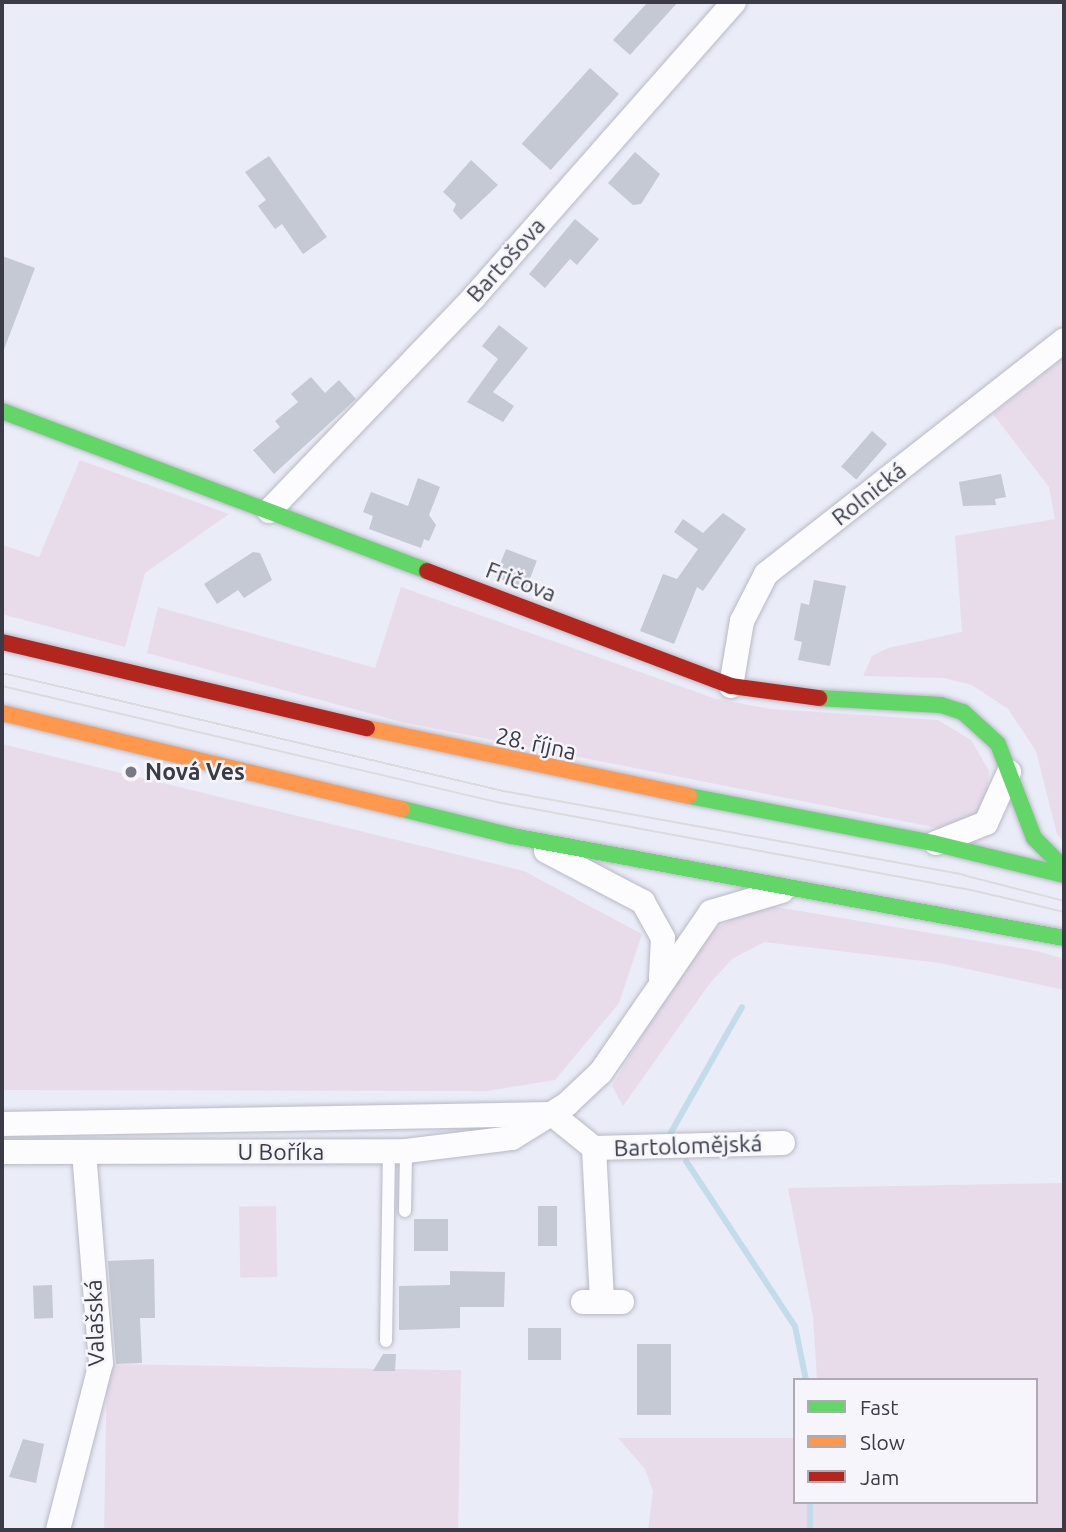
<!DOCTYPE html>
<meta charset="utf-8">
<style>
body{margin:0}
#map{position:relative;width:1066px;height:1532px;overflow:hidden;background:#eaecf8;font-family:Ubuntu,sans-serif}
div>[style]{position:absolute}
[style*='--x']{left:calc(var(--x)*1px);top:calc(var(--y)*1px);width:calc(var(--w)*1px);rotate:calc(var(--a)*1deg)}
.green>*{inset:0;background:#e8dceb;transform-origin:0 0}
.stream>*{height:6px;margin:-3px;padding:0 3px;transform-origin:3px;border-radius:3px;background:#c3dce9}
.building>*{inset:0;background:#c4c9d3;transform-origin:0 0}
.roads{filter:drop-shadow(0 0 2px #b7b9c4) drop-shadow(0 0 2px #b7b9c4)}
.lane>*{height:12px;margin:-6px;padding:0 6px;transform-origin:6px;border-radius:6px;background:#fcfcfe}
.street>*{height:24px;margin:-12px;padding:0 12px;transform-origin:12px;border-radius:12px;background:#fcfcfe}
.fast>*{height:16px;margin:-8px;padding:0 8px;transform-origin:8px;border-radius:8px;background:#63d668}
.slow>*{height:16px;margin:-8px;padding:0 8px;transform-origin:8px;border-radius:8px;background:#ff974d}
.jam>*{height:16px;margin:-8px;padding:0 8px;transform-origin:8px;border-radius:8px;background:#b3261e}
.tram>*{height:2px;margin:-1px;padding:0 1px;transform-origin:1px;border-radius:1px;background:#dbdbde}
.dots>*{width:19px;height:19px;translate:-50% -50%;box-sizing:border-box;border:4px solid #f5f5fb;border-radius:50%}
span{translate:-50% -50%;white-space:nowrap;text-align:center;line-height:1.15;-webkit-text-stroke:5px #f5f5fb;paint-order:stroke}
.street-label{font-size:23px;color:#3a3b47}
.poi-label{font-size:23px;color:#3a3b47;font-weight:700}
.left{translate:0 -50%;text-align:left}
.frame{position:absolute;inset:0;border:4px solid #3a3b47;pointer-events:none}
.legend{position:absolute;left:793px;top:1378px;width:245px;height:126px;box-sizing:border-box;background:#f5f5fb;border:2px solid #aaabb3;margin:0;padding:9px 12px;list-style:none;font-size:21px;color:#3a3b47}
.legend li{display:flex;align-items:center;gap:14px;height:35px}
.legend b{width:35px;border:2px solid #aaabb3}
</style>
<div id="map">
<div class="green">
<div style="clip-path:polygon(1064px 357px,1064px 842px,1057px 834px,1036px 751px,1008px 709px,972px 685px,944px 678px,863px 676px,872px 656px,888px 648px,962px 632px,955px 536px,1055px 519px,1049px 487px,993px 414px)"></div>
<div style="clip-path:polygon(80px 460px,229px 514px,145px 573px,125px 647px,2px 614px,2px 545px,39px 557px)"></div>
<div style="clip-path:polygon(401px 587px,716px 699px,771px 709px,938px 720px,971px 740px,989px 771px,985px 807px,966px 823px,943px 829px,402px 722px,147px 653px,158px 607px,375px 668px)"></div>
<div style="clip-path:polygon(2px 744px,524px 871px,642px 934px,619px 1003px,555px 1080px,487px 1091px,2px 1090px)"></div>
<div style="clip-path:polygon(770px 906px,1037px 951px,1064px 959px,1064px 990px,940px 963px,764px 942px,732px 959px,710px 983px,623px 1106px,612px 1086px,700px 938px,732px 919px)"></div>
<div style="clip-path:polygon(1064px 1183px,1064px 1530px,648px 1530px,653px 1491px,645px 1469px,618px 1438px,795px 1438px,795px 1502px,1036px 1502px,1036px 1380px,817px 1380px,813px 1317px,788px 1188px)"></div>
<div style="left:276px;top:1206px;width:71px;height:37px;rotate:89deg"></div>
<div style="left:107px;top:1364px;width:354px;height:169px;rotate:1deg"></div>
</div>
<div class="stream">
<div style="--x:669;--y:1136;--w:148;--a:-60.5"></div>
<div style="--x:686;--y:1161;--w:198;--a:56.6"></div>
<div style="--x:795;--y:1326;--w:55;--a:78.5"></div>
<div style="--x:810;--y:1502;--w:28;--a:90"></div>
</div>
<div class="building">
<div style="clip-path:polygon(648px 2px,678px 2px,630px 55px,613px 40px)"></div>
<div style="left:590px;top:68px;width:39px;height:102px;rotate:42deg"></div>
<div style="clip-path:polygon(635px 152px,660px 174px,641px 204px,633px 205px,608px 183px)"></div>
<div style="clip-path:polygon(269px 156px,327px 237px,303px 254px,282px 224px,275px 229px,258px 206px,266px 200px,245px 172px)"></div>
<div style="clip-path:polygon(471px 160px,498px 185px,461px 220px,453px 211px,456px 204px,443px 192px)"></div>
<div style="clip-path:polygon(575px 219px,599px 239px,577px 265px,570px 259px,545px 288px,529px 274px)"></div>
<div style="clip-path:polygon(2px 256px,35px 268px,3px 352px,2px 351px)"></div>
<div style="clip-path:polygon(499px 325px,528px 348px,493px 392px,514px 406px,503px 422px,467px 402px,498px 359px,482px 346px)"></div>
<div style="clip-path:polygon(311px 377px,325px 393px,339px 380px,356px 399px,274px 474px,253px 450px,280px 427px,275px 421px,298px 402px,291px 394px)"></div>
<div style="left:872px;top:431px;width:20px;height:47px;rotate:41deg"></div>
<div style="clip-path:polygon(1001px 474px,1006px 497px,995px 499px,996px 505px,963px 506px,959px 482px)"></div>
<div style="clip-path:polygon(418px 478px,440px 487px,429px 515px,436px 525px,429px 541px,424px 539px,421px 548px,369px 529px,373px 516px,363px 512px,371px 492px,408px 506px)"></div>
<div style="clip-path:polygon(723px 513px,746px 529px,703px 591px,697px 587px,674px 644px,640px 631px,663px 574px,677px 579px,698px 549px,674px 532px,683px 519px,703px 533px)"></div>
<div style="left:506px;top:549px;width:33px;height:30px;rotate:21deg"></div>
<div style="clip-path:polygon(253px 552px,260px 553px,272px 580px,244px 598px,238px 590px,217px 604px,204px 584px)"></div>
<div style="clip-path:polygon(814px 580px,846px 586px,830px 666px,798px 660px,802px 642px,794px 640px,801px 603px,809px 605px)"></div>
<div style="left:538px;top:1206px;width:19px;height:40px"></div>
<div style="left:414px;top:1219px;width:34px;height:32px"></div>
<div style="clip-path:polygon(154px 1259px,155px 1318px,140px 1318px,142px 1363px,116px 1364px,108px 1261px)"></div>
<div style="clip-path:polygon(450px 1271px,505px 1272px,504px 1307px,460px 1307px,460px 1328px,399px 1330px,399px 1286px,450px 1285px)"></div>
<div style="left:52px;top:1285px;width:33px;height:19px;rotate:88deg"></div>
<div style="left:528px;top:1328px;width:33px;height:32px"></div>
<div style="left:637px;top:1344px;width:34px;height:71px"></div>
<div style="clip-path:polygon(383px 1354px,396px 1354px,395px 1371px,373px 1371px)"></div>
<div style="clip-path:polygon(23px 1439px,44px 1444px,36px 1483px,9px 1477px)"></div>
</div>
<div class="roads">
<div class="lane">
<div style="--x:405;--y:1211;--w:60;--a:-89"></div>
<div style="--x:386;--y:1341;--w:190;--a:-89.1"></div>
</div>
<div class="street">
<div style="--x:269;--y:511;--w:296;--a:-46.2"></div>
<div style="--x:474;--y:297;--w:393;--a:-48.6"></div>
<div style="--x:731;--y:686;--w:66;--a:-80.4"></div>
<div style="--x:742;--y:621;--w:53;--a:-62.9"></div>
<div style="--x:766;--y:574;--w:379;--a:-38.1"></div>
<div style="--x:936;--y:843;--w:54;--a:-21.8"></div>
<div style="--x:986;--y:823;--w:56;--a:-65.7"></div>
<div style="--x:546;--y:851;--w:110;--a:27.7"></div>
<div style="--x:643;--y:902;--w:41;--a:60.9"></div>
<div style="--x:663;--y:938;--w:40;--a:92.9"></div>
<div style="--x:552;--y:1114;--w:54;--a:39"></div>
<div style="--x:594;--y:1148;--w:189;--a:-1.5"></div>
<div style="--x:2;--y:1124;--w:549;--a:-1.04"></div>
<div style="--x:594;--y:1148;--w:154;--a:87"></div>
<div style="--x:2;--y:1152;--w:404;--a:-0.1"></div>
<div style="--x:406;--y:1151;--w:107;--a:-7"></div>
<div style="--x:512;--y:1138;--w:65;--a:-31.7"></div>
<div style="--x:567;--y:1104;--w:47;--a:-43.3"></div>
<div style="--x:601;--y:1072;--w:194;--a:-55.5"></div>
<div style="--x:711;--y:912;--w:74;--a:-16.5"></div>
<div style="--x:583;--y:1302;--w:39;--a:0"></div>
<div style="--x:58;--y:1530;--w:172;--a:-75.6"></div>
<div style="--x:101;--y:1363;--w:211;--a:-94.6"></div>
</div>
<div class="fast">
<div style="--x:2;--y:411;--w:454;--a:20.6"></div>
<div style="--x:819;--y:698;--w:122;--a:3.3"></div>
<div style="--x:941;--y:705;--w:23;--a:18"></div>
<div style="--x:963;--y:712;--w:47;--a:42.4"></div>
<div style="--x:998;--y:744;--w:101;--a:69"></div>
<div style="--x:1034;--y:838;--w:42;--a:45"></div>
<div style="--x:689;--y:796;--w:248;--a:10.9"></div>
<div style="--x:933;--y:843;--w:135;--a:13.7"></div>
<div style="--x:402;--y:809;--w:113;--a:13.8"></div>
<div style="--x:512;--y:836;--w:561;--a:10.47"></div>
</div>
<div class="slow">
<div style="--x:2;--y:713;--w:411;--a:13.5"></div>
<div style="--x:367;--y:728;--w:329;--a:11.9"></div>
</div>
<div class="jam">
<div style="--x:427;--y:571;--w:325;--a:20.7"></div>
<div style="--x:731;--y:686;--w:89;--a:7.8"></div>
<div style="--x:2;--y:642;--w:375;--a:13.3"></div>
</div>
</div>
<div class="tram">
<div style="--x:2;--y:673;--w:515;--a:13.25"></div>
<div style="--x:503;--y:791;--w:468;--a:10.3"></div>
<div style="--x:963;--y:875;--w:104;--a:14.4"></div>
<div style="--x:2;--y:686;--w:513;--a:13.2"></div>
<div style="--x:501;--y:803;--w:478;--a:10.5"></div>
<div style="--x:971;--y:890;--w:96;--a:13.3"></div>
</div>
<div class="dots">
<div style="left:131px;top:772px;background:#787985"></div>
</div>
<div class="street-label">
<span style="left:506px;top:260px;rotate:-48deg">Bartošova</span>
<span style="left:869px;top:494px;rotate:-38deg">Rolnická</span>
<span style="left:521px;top:582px;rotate:21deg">Fričova</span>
<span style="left:536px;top:744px;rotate:12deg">28. října</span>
<span style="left:688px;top:1146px;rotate:-2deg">Bartolomějská</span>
<span style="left:281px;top:1152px">U Boříka</span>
<span style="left:95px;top:1323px;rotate:-92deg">Valašská</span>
</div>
<div class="poi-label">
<span class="left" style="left:145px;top:772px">Nová Ves</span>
</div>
<div class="frame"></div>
<ul class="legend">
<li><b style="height:9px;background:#63d668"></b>Fast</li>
<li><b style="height:9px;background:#ff974d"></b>Slow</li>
<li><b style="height:9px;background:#b3261e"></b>Jam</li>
</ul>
</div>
